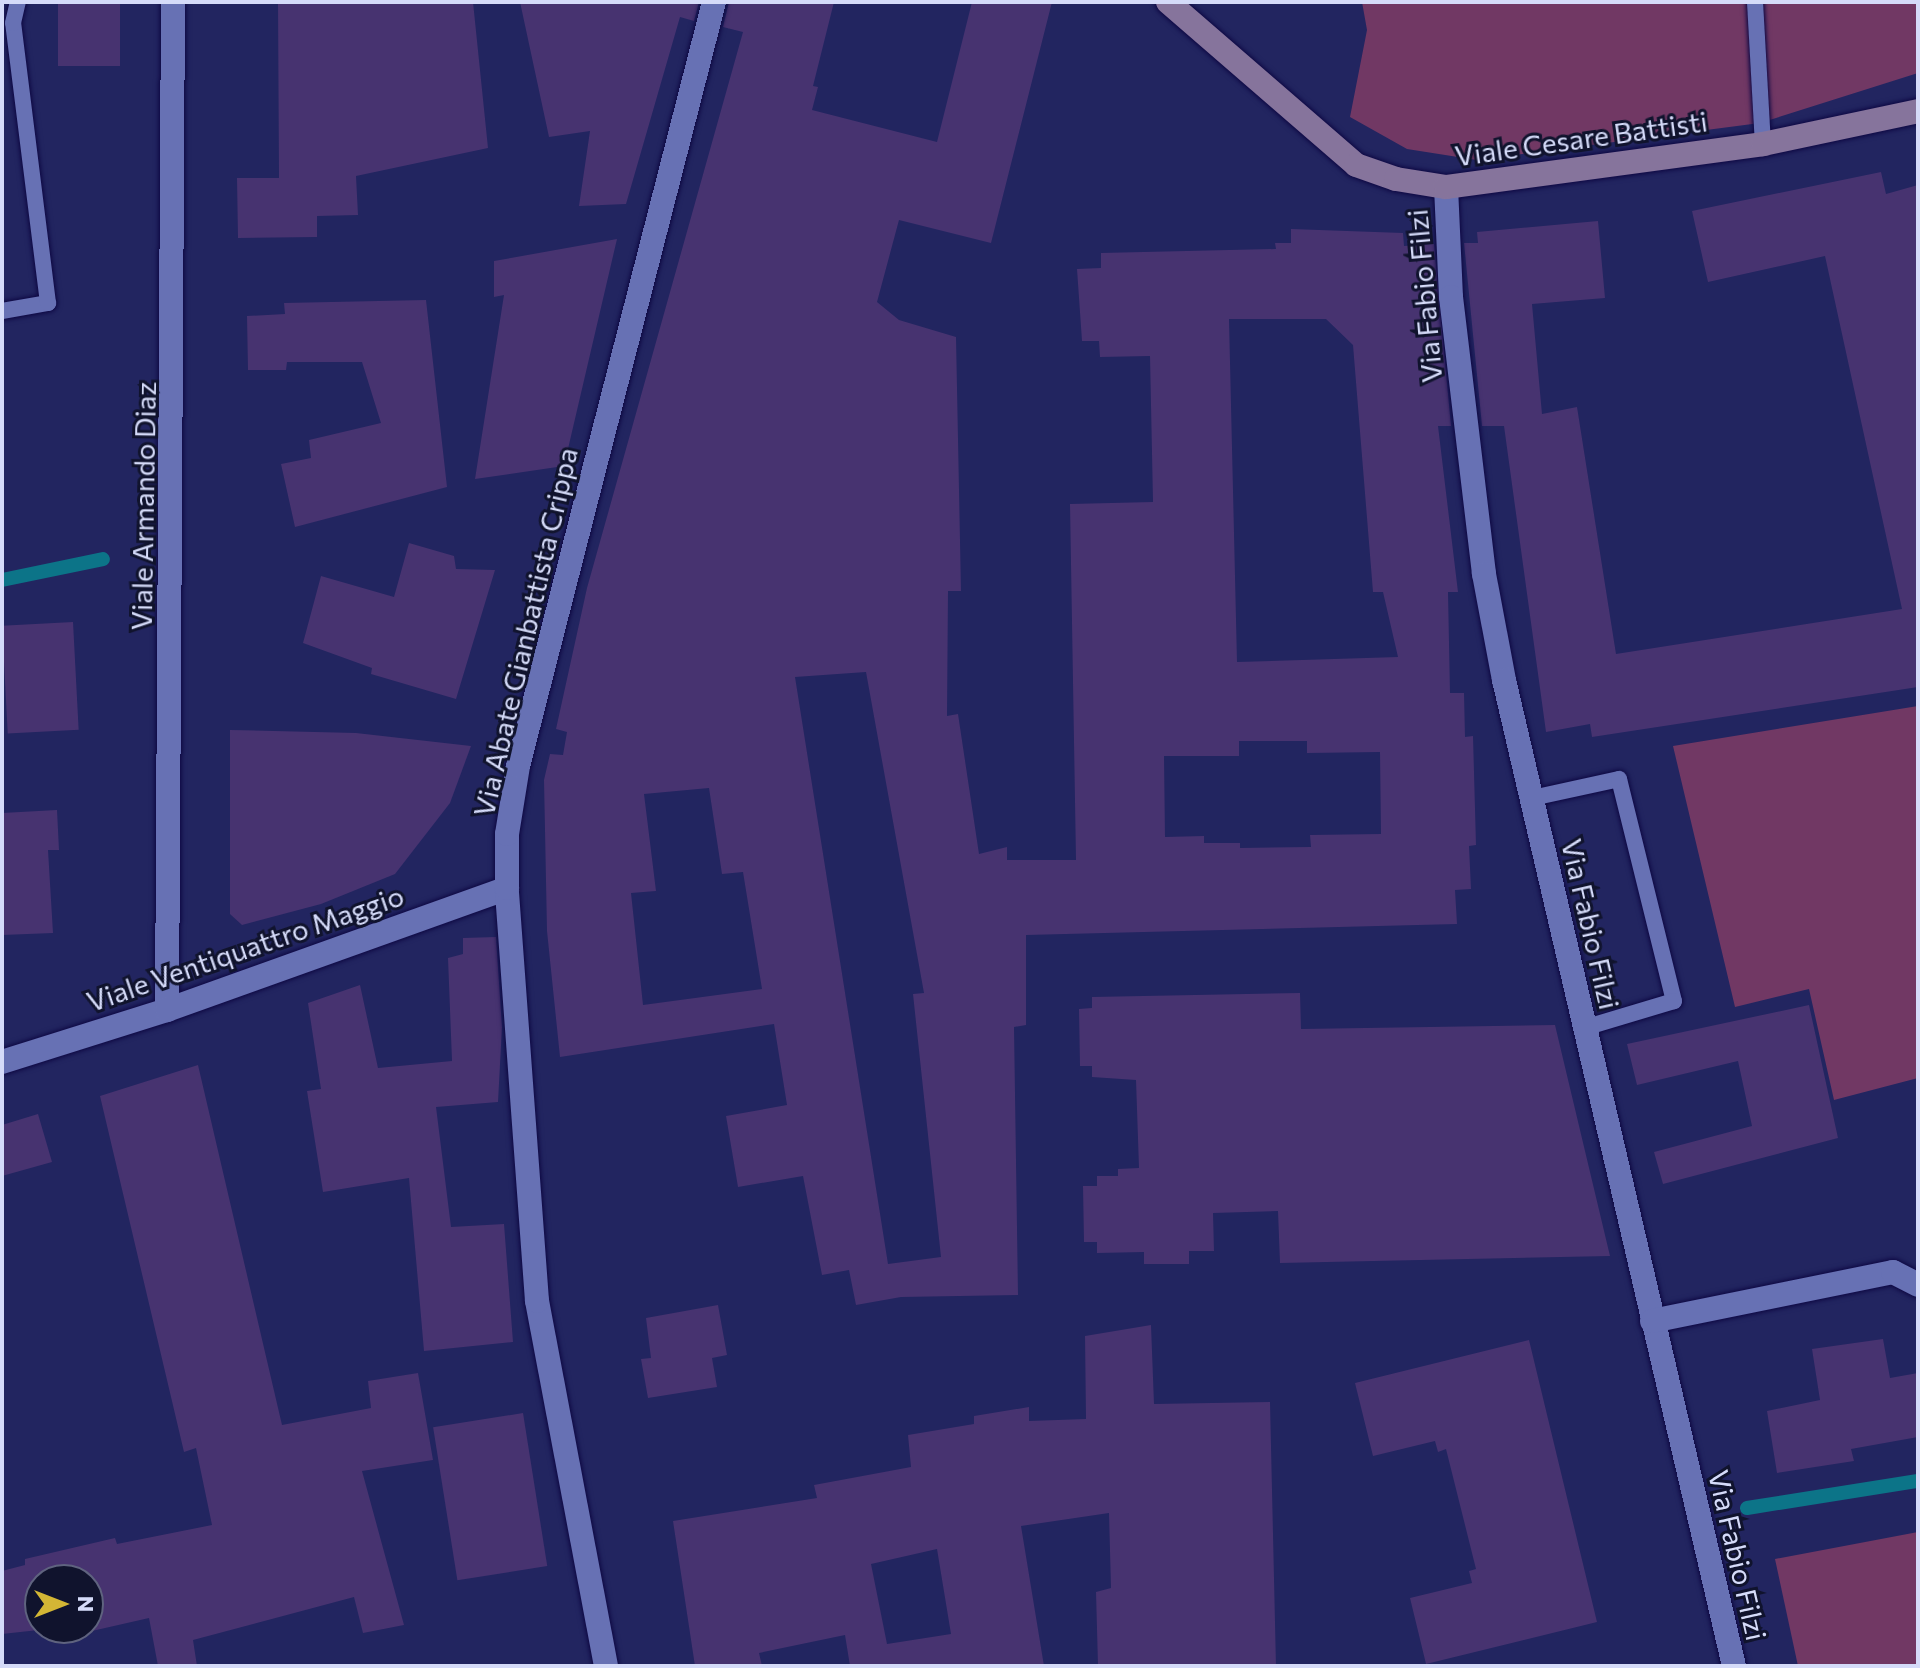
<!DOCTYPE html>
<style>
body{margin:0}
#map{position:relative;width:1920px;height:1668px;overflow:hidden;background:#222560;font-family:Commissioner,sans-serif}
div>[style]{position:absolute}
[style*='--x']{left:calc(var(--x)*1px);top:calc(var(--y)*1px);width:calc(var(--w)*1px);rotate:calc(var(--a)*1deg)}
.green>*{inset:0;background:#713864}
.stream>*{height:14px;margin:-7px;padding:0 7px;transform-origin:7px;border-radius:7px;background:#0c7488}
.building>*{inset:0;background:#473370;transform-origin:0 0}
.roads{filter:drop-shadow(0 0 2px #0e0843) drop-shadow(0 0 2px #0e0843)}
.lane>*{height:16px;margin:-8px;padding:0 8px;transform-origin:8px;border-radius:8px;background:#6771b4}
.street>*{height:24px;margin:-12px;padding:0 12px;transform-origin:12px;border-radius:12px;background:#6771b4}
.secondary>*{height:24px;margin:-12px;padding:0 12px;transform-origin:12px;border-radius:12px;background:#86749c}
span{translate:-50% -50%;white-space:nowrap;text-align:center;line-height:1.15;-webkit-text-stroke:6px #10132d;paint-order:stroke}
.street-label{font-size:28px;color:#d5dbf9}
.frame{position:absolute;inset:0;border:4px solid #d5dbf9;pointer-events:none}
.north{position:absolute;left:24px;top:1564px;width:80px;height:80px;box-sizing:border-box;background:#10132d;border:2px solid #5f637f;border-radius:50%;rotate:90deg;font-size:22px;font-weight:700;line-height:32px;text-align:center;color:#d5dbf9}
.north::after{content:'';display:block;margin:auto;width:28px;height:36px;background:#d3b635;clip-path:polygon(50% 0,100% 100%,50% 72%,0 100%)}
</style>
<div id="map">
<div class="green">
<div style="clip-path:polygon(1362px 2px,1918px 2px,1918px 73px,1760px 123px,1477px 160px,1407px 149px,1350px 117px,1367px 30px)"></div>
<div style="clip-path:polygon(1918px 706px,1918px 1078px,1834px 1100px,1809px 989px,1735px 1007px,1673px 746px)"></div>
<div style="clip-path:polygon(1918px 1532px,1918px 1666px,1798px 1666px,1775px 1559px)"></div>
</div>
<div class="stream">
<div style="--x:2;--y:580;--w:103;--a:-11.7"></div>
<div style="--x:1747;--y:1508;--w:173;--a:-9"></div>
</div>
<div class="building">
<div style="left:58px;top:2px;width:62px;height:64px"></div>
<div style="clip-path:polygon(278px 2px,473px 2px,488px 148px,356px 176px,358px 215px,317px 216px,317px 237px,238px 238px,237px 178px,279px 178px)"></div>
<div style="clip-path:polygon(520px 2px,699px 2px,694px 21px,680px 17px,626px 204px,579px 206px,590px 131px,549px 137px)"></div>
<div style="clip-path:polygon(evenodd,729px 2px,834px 2px,813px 86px,818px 87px,812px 110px,937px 142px,972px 2px,1052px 2px,991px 243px,899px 220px,877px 302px,899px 320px,956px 337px,961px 591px,948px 591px,947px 716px,958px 714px,979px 854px,1007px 847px,1007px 860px,1076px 860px,1070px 504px,1153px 502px,1150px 356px,1100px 357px,1099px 341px,1082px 341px,1077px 269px,1101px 268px,1101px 253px,1276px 249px,1275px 243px,1291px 243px,1291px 229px,1403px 233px,1404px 246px,1434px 244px,1451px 426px,1438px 426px,1458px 592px,1448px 592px,1450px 693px,1464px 693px,1465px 737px,1473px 736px,1476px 845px,1469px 846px,1471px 889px,1455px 890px,1457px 924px,1026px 935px,1026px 1025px,1014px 1027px,1018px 1295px,901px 1297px,856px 1305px,849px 1270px,822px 1275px,803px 1176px,738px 1187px,726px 1116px,787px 1105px,774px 1024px,560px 1057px,547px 931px,544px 780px,550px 754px,563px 755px,567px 732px,556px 729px,587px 588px,743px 32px,723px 27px,729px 2px,1229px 319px,1326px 319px,1353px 345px,1373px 592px,1383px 592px,1398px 657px,1237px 662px,1229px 319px,729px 2px,866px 672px,924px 993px,913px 994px,941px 1257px,888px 1264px,795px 677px,866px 672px,729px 2px,1239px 741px,1307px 741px,1307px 753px,1380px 752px,1381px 834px,1310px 835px,1311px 847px,1240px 848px,1240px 843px,1204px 843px,1204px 836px,1165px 837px,1164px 756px,1239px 756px,1239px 741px,729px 2px,709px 788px,722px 874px,743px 872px,762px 989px,643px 1005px,631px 893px,656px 891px,644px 794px,709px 788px)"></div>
<div style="clip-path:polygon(1881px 172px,1886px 194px,1918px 185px,1918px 687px,1592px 737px,1590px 724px,1546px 732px,1504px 426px,1482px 426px,1464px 243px,1478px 243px,1477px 232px,1598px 221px,1605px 298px,1532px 304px,1542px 414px,1577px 407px,1616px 654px,1902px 609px,1825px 256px,1708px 282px,1692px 211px)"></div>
<div style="clip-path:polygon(617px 239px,564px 466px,475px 479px,504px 295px,494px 297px,494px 261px)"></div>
<div style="clip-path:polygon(426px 300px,447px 487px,295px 527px,281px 464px,311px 458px,309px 440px,381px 423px,362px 362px,287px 362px,286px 370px,248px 370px,247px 316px,285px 314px,284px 303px)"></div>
<div style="clip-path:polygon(409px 543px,454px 556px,456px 569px,495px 570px,456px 699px,371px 674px,372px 668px,303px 643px,321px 576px,394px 597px)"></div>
<div style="left:73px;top:622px;width:108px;height:71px;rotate:87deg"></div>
<div style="clip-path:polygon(230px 730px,356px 733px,471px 746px,450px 803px,395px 874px,321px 904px,242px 925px,230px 914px)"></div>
<div style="clip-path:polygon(57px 810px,59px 850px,48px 850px,53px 933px,2px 935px,2px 813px)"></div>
<div style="clip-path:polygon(496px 937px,502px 1027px,498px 1102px,436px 1107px,451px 1227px,504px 1224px,513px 1342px,424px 1351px,409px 1178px,323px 1192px,307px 1091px,321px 1089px,308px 1003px,360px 985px,378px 1068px,452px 1061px,448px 958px,463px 954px,463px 938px)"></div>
<div style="clip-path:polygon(1300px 993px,1301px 1029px,1555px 1025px,1610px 1256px,1280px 1263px,1278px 1211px,1213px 1213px,1214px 1251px,1189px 1251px,1189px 1264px,1144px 1264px,1144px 1252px,1097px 1253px,1097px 1242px,1084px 1242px,1083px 1186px,1097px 1186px,1097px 1176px,1118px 1176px,1118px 1169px,1139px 1168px,1136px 1080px,1092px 1077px,1092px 1066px,1080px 1066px,1079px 1009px,1092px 1008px,1092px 997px)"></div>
<div style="clip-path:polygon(1809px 1005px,1838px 1138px,1663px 1184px,1654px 1152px,1752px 1126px,1738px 1061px,1637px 1085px,1627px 1044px)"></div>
<div style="clip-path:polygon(198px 1065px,282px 1425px,371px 1408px,368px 1381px,418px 1373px,433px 1460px,362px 1471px,404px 1625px,363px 1633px,354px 1597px,193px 1640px,197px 1666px,158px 1666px,149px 1618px,70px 1636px,69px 1628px,88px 1628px,88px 1580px,40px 1580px,40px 1628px,57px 1628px,2px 1634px,2px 1571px,25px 1565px,25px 1559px,115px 1538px,117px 1544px,212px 1525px,196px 1448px,184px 1452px,100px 1096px)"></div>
<div style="clip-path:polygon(38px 1114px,52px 1162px,2px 1176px,2px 1125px)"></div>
<div style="clip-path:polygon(718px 1305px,727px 1355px,712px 1358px,717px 1387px,648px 1398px,641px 1359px,651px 1358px,646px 1318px)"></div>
<div style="clip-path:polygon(evenodd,1151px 1325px,1154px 1404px,1270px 1402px,1276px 1666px,1098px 1666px,1096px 1592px,1111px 1588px,1109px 1513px,1021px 1526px,1044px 1666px,850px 1666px,845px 1635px,759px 1653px,762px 1666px,695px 1666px,673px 1521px,817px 1498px,814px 1485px,911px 1467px,908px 1435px,974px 1424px,974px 1416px,1029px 1407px,1029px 1421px,1086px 1419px,1085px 1336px,1151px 1325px,937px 1549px,951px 1634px,887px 1644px,871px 1564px,937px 1549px)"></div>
<div style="clip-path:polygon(1883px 1339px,1890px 1378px,1918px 1373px,1918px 1437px,1851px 1449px,1854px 1461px,1777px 1473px,1767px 1411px,1820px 1400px,1812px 1349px)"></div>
<div style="clip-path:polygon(1529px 1340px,1597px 1622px,1426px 1664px,1410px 1598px,1472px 1583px,1469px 1571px,1476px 1569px,1446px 1449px,1438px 1452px,1435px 1441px,1373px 1456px,1355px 1383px)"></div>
<div style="left:523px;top:1413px;width:155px;height:91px;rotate:81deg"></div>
</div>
<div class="roads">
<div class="lane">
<div style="--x:1755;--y:2;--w:142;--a:86.8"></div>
<div style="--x:2;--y:311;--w:47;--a:-9.9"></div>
<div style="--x:48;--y:303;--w:282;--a:-97.1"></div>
<div style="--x:13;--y:23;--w:22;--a:-77"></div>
<div style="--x:1532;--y:798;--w:89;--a:-12.3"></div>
<div style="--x:1619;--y:779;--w:229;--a:76.1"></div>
<div style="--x:1674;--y:1001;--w:94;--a:163.3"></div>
</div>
<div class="street">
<div style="--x:1446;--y:187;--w:110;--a:87.4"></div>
<div style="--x:1451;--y:297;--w:279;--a:83.2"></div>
<div style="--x:1484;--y:574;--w:108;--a:79.3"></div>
<div style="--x:1504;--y:680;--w:1012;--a:76.87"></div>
<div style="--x:167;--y:1010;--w:1008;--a:-89.66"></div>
<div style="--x:2;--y:1062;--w:173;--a:-17.5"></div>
<div style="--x:167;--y:1010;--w:361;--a:-19.7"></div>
<div style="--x:1652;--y:1321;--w:246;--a:-11.5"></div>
<div style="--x:1893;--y:1272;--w:28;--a:27"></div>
<div style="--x:606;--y:1666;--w:371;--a:-100.7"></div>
<div style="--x:537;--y:1301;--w:414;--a:-94.2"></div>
<div style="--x:507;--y:888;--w:54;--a:-90"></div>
<div style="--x:507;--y:834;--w:69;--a:-80.8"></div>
<div style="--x:518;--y:766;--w:789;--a:-75.61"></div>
</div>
<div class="secondary">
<div style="--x:1168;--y:2;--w:249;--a:40.9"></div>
<div style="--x:1356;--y:165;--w:42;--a:19.3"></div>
<div style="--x:1396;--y:179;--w:51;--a:9.1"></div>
<div style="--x:1446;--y:187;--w:320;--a:-7.7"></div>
<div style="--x:1763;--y:144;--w:158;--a:-12"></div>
</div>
</div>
<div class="street-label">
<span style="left:1581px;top:138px;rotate:-8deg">Viale Cesare Battisti</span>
<span style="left:1424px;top:296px;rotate:-95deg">Via Fabio Filzi</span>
<span style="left:143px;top:506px;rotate:-89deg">Viale Armando Diaz</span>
<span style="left:525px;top:632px;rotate:-77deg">Via Abate Gianbattista Crippa</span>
<span style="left:1591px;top:924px;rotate:77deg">Via Fabio Filzi</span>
<span style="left:245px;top:948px;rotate:-19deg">Viale Ventiquattro Maggio</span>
<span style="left:1738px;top:1555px;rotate:77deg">Via Fabio Filzi</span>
</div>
<div class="frame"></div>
<div class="north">N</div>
</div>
